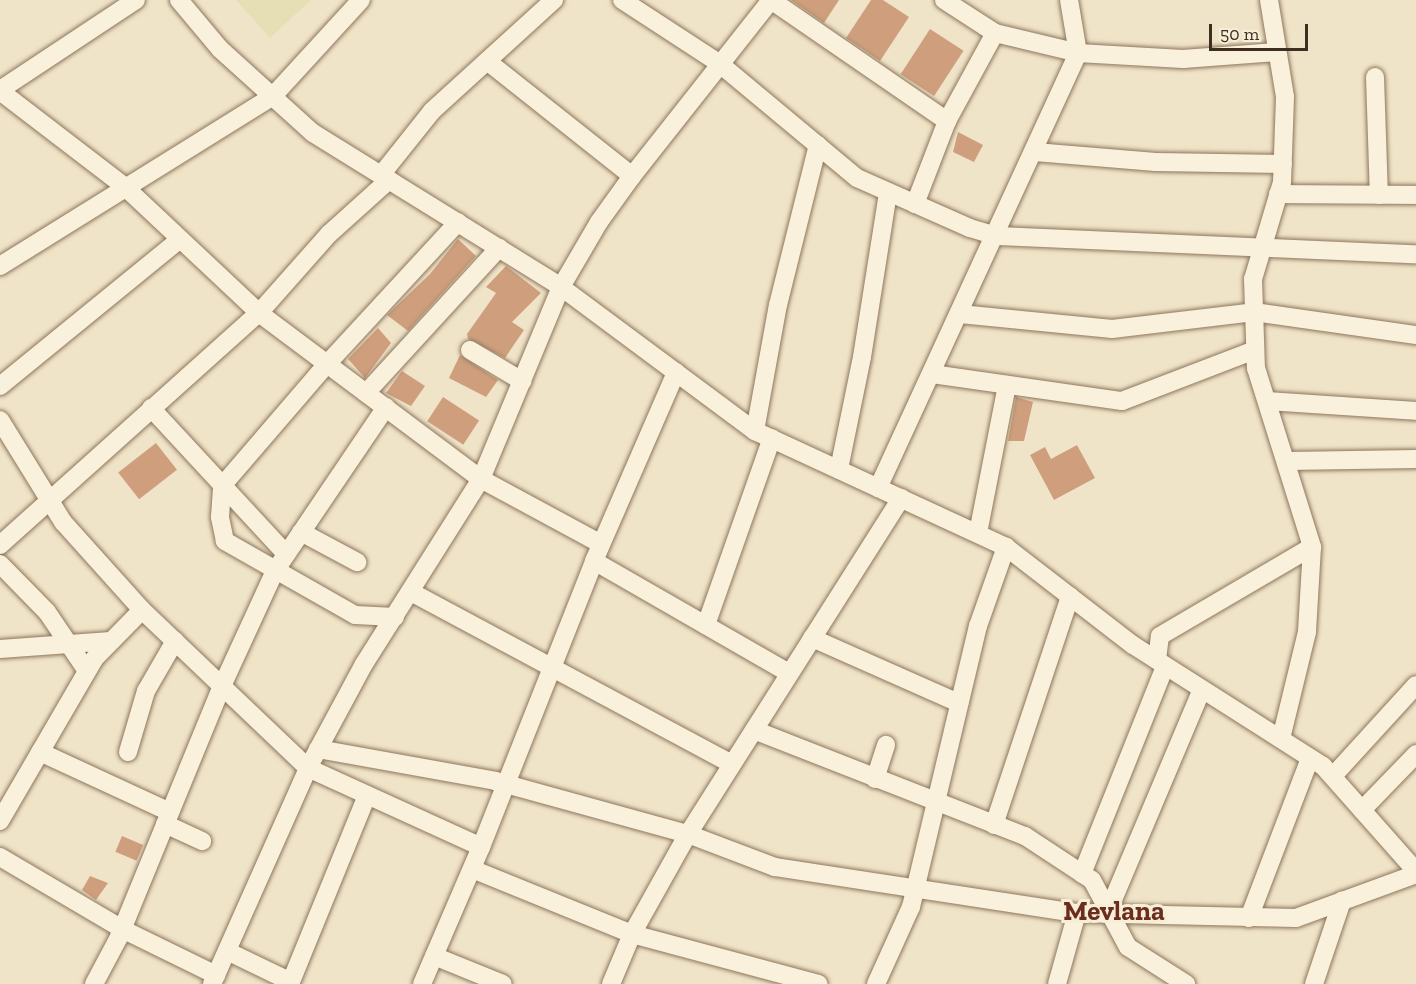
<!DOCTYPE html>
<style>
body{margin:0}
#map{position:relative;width:1416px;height:984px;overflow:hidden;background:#f0e4c8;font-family:"Zilla Slab",serif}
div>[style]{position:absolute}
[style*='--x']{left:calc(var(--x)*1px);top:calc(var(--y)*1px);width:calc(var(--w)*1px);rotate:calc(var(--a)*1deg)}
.farmland>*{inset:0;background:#e6deb5}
.building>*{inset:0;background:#cf9f7d;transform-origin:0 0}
.roads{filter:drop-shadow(0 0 2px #8d765c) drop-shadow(0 0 2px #8d765c)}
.minor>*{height:18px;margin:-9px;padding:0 9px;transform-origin:9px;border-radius:9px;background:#faf1dc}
span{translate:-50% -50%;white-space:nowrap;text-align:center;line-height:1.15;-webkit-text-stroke:6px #f7eed8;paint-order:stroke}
.district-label{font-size:27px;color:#6b2e1e;font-weight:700}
.scale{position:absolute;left:1209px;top:24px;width:99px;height:27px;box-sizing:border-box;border:3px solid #3d2e20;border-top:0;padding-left:8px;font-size:18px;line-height:21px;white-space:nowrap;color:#3d2e20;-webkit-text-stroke:4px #f7eed8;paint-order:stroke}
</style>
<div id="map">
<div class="farmland">
<div style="clip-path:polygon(236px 0,311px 0,270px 38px)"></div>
</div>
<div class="building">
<div style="clip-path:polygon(791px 0,839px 0,824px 23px)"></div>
<div style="clip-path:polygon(871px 0,883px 0,909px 17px,880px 61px,846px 38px)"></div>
<div style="left:930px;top:29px;width:40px;height:54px;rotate:33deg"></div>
<div style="clip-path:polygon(958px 132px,983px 145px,974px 162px,953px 152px)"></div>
<div style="clip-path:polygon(458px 239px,476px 256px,408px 331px,387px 315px,430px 274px)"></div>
<div style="clip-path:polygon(506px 266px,541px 293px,512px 322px,524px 330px,505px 358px,468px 339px,467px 334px,496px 293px,486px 287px)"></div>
<div style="clip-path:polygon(378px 328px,391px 343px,365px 378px,348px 359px)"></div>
<div style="clip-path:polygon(460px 355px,498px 380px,486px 397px,449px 378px)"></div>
<div style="clip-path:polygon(402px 371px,425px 386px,411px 406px,386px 393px)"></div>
<div style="left:443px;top:397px;width:43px;height:29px;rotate:33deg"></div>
<div style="clip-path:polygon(1016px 397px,1033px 402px,1024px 441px,1008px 441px)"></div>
<div style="left:156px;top:443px;width:34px;height:48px;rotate:52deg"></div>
<div style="clip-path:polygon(1077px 445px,1095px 478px,1054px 500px,1030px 455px,1045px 447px,1051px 459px)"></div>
<div style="left:122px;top:836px;width:23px;height:17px;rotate:23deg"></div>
<div style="clip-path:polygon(90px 876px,108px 883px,96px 900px,82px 890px)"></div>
</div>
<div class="roads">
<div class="minor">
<div style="--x:179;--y:0;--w:64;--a:50.1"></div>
<div style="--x:220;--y:49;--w:125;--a:42.1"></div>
<div style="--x:313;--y:133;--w:292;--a:31.8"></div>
<div style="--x:561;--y:287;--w:242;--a:36.6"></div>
<div style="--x:755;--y:431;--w:277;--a:24.8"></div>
<div style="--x:1006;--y:547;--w:160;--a:37.7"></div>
<div style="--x:1133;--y:645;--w:225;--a:32.5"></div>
<div style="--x:1323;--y:766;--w:140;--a:48.5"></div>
<div style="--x:622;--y:0;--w:117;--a:33.1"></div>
<div style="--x:720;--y:64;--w:178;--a:39.8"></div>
<div style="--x:857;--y:178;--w:124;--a:23.9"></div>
<div style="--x:970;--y:228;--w:27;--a:17"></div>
<div style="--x:996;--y:236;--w:420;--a:2.5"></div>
<div style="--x:771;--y:0;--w:214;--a:34.5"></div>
<div style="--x:944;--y:0;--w:61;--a:32.9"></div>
<div style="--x:995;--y:33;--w:85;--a:13.5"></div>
<div style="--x:1078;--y:53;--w:105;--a:3.3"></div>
<div style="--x:1183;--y:59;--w:94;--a:-4.3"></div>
<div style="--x:1269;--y:0;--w:98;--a:80.6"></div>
<div style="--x:1285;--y:97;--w:85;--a:92"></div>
<div style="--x:1282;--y:182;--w:101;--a:106.6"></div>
<div style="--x:1253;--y:279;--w:89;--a:88.1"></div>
<div style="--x:1256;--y:368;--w:188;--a:72.6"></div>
<div style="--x:1312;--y:547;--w:85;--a:93.4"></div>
<div style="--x:1307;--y:632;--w:110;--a:103.7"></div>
<div style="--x:487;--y:61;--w:185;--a:38.4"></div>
<div style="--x:1375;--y:77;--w:118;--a:88.1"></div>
<div style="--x:0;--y:90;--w:163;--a:-33.5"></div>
<div style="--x:0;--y:91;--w:158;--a:37.5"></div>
<div style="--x:125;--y:187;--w:184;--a:43.2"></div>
<div style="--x:259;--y:313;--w:277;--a:36.8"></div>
<div style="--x:481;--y:479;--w:136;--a:28.4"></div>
<div style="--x:1035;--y:152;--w:121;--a:4.7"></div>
<div style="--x:1156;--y:162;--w:127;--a:0.9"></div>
<div style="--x:381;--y:175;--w:82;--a:-51.4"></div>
<div style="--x:432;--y:111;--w:165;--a:-42.3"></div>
<div style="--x:1278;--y:194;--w:138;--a:0.4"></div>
<div style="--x:915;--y:204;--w:89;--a:-68.9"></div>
<div style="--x:947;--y:121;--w:100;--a:-61.4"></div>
<div style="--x:0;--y:266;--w:322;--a:-31.9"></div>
<div style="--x:273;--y:96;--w:130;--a:-47.5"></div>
<div style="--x:960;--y:314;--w:153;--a:5.6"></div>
<div style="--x:1112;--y:329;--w:143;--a:-6.8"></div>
<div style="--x:1254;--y:312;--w:164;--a:8.1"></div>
<div style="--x:470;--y:350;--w:61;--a:30.8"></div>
<div style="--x:932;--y:374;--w:192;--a:8.1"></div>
<div style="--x:1122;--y:401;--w:142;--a:-21"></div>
<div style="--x:0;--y:386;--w:232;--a:-39.2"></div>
<div style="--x:366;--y:393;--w:197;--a:-47.5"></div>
<div style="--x:1267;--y:401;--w:149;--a:3.8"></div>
<div style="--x:151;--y:408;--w:199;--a:47.2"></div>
<div style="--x:0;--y:420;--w:120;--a:58.3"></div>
<div style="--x:63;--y:522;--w:118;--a:48.1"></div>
<div style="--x:142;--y:610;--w:229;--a:43.6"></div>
<div style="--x:308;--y:768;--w:190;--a:24.5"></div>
<div style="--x:755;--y:431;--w:128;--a:-79.7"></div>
<div style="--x:778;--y:305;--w:165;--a:-76"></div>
<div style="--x:1288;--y:461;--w:128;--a:-0.9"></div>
<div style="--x:839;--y:469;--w:114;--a:-78.4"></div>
<div style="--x:862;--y:357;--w:167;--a:-81"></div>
<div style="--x:878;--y:488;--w:479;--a:-65.3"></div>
<div style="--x:1078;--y:53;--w:54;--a:-99.6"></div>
<div style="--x:301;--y:532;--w:64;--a:28.2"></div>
<div style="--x:978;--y:533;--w:151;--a:-78.9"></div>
<div style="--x:0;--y:545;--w:348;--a:-41.9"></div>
<div style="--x:259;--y:313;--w:106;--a:-48.5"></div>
<div style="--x:329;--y:234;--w:81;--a:-42"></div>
<div style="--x:594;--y:561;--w:225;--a:29.9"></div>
<div style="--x:0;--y:564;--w:67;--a:45.6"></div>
<div style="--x:47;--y:612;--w:71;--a:55.9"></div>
<div style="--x:411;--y:592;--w:364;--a:28.2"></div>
<div style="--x:395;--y:617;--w:40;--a:-177.1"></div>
<div style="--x:355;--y:615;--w:150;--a:-150.4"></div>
<div style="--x:225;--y:541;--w:25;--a:-102"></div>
<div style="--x:220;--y:517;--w:31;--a:-86"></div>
<div style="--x:222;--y:486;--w:161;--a:-49.3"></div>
<div style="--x:327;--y:364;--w:193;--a:-47.3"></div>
<div style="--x:706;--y:625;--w:198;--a:-70.6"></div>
<div style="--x:812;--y:638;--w:161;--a:23.9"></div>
<div style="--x:0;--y:649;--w:111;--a:-4.1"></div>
<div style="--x:1157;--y:660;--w:24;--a:-83"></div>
<div style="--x:1160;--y:636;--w:176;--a:-30.4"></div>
<div style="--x:754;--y:730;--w:291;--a:21.4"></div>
<div style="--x:1025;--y:836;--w:80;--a:33.3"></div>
<div style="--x:1092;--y:880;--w:76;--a:61.8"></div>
<div style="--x:1128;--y:947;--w:69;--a:32.5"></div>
<div style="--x:318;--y:749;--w:180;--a:10.2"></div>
<div style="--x:495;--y:781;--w:200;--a:15.4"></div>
<div style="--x:688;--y:834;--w:93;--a:20.8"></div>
<div style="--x:775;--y:867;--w:305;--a:8.7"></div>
<div style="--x:1077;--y:913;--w:219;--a:1.3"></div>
<div style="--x:1296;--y:918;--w:128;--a:-20.1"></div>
<div style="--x:40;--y:752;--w:143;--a:24.8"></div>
<div style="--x:128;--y:752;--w:64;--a:-73.6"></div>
<div style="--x:146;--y:691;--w:58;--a:-59.9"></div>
<div style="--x:1333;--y:776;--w:123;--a:-47.6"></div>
<div style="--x:875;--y:779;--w:36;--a:-72"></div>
<div style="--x:1362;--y:810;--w:78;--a:-46"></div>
<div style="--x:0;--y:821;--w:189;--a:-59.8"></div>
<div style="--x:95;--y:658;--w:67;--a:-45.6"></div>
<div style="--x:165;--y:824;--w:41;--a:24.7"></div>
<div style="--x:994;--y:825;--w:241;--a:-71.6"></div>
<div style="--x:0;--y:857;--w:142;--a:30.5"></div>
<div style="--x:122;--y:929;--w:105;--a:26.1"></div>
<div style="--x:472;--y:869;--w:173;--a:22.1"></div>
<div style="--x:632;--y:934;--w:193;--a:15"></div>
<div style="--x:1082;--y:874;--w:224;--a:-68.2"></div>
<div style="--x:1107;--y:914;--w:244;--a:-67.1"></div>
<div style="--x:1249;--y:918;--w:171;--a:-69.1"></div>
<div style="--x:227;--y:951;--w:71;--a:25.8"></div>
<div style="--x:434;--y:956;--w:74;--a:22.1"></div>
<div style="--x:94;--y:984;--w:53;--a:-62"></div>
<div style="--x:119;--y:937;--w:271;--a:-67.7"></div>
<div style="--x:222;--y:686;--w:127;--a:-65.3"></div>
<div style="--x:275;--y:571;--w:198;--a:-55.9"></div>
<div style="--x:212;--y:984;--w:236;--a:-66"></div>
<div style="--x:308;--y:768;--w:118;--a:-61.7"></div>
<div style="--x:364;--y:664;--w:219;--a:-57.7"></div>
<div style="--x:481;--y:479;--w:208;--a:-67.4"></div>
<div style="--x:561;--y:287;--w:75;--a:-59.7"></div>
<div style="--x:599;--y:222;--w:57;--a:-54.3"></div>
<div style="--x:632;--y:176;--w:224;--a:-51.7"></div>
<div style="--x:290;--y:984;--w:204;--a:-67.8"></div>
<div style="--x:422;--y:984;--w:149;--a:-66.7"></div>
<div style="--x:481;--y:847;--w:308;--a:-68.4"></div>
<div style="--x:594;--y:561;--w:206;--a:-66.5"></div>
<div style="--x:611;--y:984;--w:54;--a:-67.2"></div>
<div style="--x:632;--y:934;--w:115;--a:-60.8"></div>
<div style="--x:688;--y:834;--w:398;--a:-57.6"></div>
<div style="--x:876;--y:984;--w:85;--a:-65.6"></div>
<div style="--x:911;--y:907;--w:289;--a:-76.6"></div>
<div style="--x:978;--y:626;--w:84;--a:-70.5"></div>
<div style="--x:1057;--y:984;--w:74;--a:-74.3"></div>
<div style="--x:1314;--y:984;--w:88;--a:-71.4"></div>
</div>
</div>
<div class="district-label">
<span style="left:1114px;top:912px">Mevlana</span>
</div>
<div class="scale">50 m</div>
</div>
